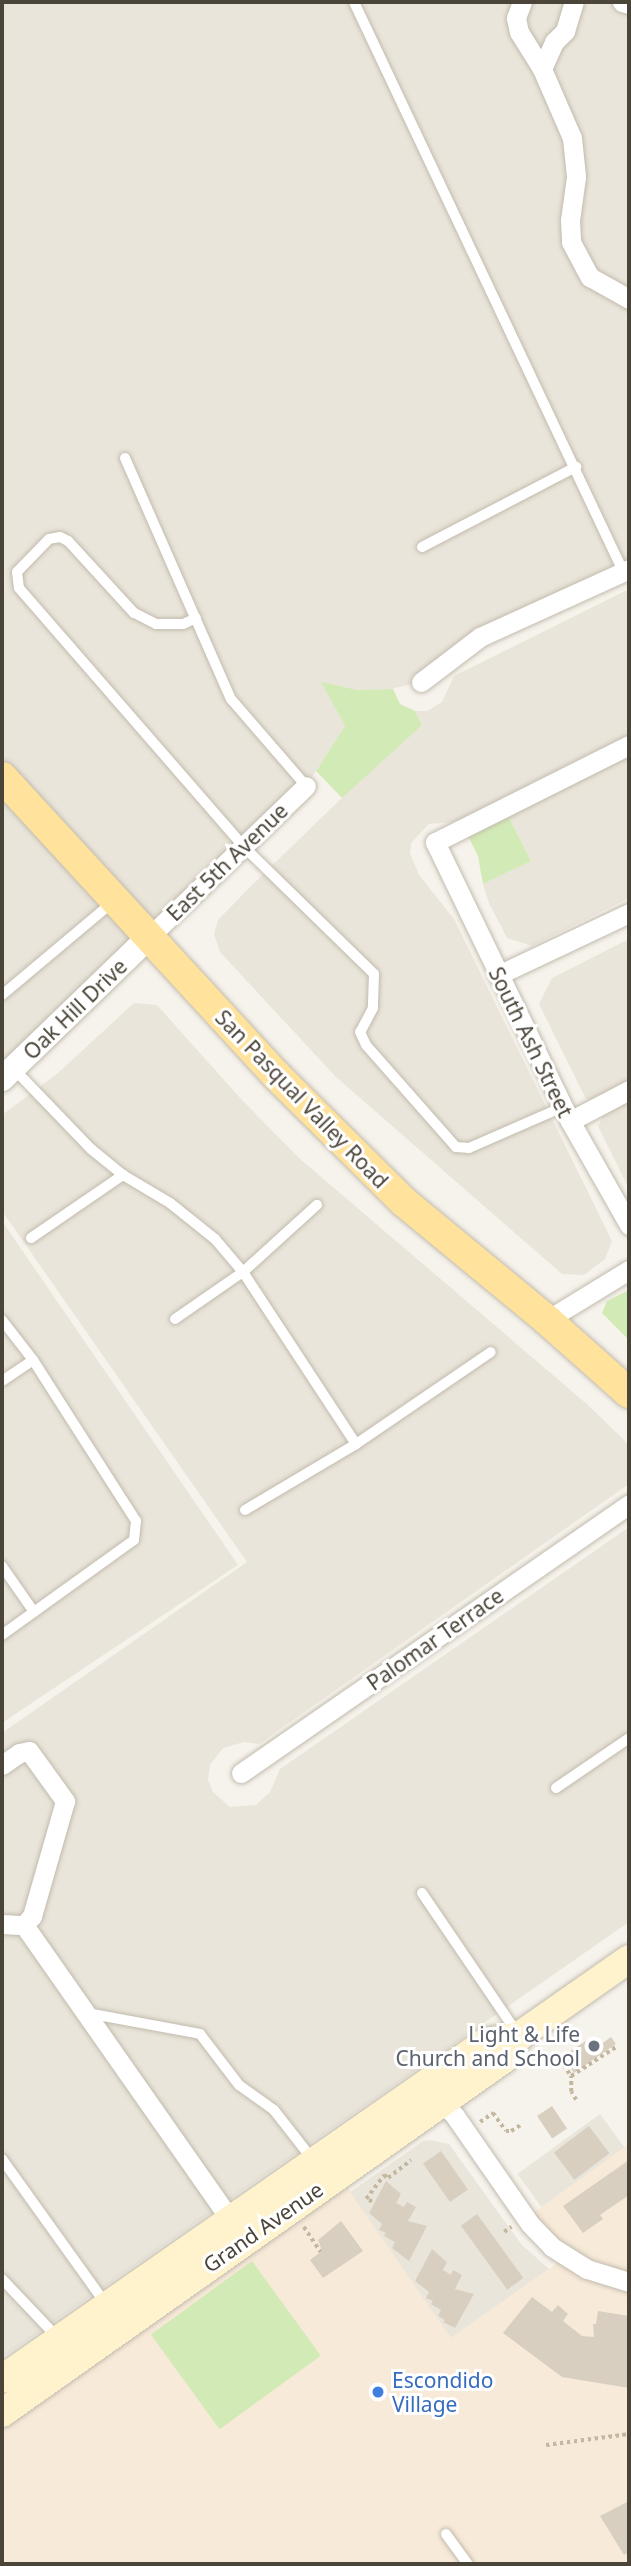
<!DOCTYPE html>
<style>
body{margin:0}
#map{position:relative;width:631px;height:2566px;overflow:hidden;background:#f6f3ec;font-family:"Noto Sans",sans-serif}
div>[style]{position:absolute}
[style*='--x']{left:calc(var(--x)*1px);top:calc(var(--y)*1px);width:calc(var(--w)*1px);rotate:calc(var(--a)*1deg)}
.residential>*{inset:0;background:#eae5da;transform-origin:0 0}
.commercial>*{inset:0;background:#f7ead8}
.green>*{inset:0;background:#d2eab5;transform-origin:0 0}
.building>*{inset:0;background:#d8cfc1;transform-origin:0 0}
.path>*{height:3.5px;margin-top:-1.75px;transform-origin:0;background:repeating-linear-gradient(90deg,#c4b79f 0 3.5px,transparent 0 7px)}
.roads{filter:drop-shadow(0 0 2px #c2bbae) drop-shadow(0 0 2px #c2bbae)}
.service>*{height:10px;margin:-5px;padding:0 5px;transform-origin:5px;border-radius:5px;background:#fff}
.minor>*{height:19px;margin:-9.5px;padding:0 9.5px;transform-origin:9.5px;border-radius:9.5px;background:#fff}
.tertiary>*{height:24px;margin:-12px;padding:0 12px;transform-origin:12px;border-radius:12px;background:#fff}
.secondary>*{height:28px;margin:-14px;padding:0 14px;transform-origin:14px;border-radius:14px;background:#fff3cd}
.primary>*{height:30px;margin:-15px;padding:0 15px;transform-origin:15px;border-radius:15px;background:#ffe39c}
.dots>*{width:19px;height:19px;translate:-50% -50%;box-sizing:border-box;border:4px solid #fff;border-radius:50%}
span{translate:-50% -50%;white-space:nowrap;text-align:center;line-height:1.15;-webkit-text-stroke:6px #fff;paint-order:stroke}
.street-label{font-size:21px;color:#4b4439}
.worship-label{font-size:21px;color:#5b616d}
.right{translate:-100% -50%;text-align:right}
.shop-label{font-size:21px;color:#366cbe}
.left{translate:0 -50%;text-align:left}
.frame{position:absolute;inset:0;border:4px solid #4b4439;pointer-events:none}
</style>
<div id="map">
<div class="residential">
<div style="clip-path:polygon(2px 2px,629px 2px,629px 569px,480px 637px,421px 682px,391px 689px,358px 690px,322px 683px,345px 726px,306px 786px,2px 1079px)"></div>
<div style="clip-path:polygon(629px 589px,629px 735px,454px 822px,429px 824px,411px 843px,410px 853px,419px 875px,454px 919px,612px 1241px,605px 1259px,584px 1275px,562px 1274px,335px 1076px,220px 952px,214px 934px,218px 920px,250px 887px,412px 730px,422px 725px,415px 711px,427px 711px,442px 702px,454px 676px)"></div>
<div style="clip-path:polygon(629px 754px,629px 898px,532px 946px,507px 938px,489px 903px,483px 884px,531px 861px,508px 816px)"></div>
<div style="clip-path:polygon(629px 939px,629px 1085px,594px 1100px,586px 1099px,539px 1004px,552px 978px)"></div>
<div style="clip-path:polygon(134px 1003px,157px 1005px,241px 1099px,299px 1158px,588px 1405px,629px 1445px,629px 1484px,259px 1744px,244px 1742px,223px 1748px,210px 1765px,208px 1780px,213px 1792px,230px 1807px,256px 1805px,270px 1792px,280px 1769px,629px 1527px,629px 1922px,2px 2358px,2px 1733px,247px 1562px,2px 1211px,2px 1115px,58px 1073px)"></div>
<div style="clip-path:polygon(629px 1099px,629px 1189px,598px 1126px,605px 1112px)"></div>
<div style="clip-path:polygon(2px 1221px,238px 1565px,2px 1723px)"></div>
<div style="left:600px;top:2114px;width:42px;height:102px;rotate:54deg"></div>
<div style="clip-path:polygon(430px 2140px,449px 2144px,521px 2244px,549px 2269px,451px 2338px,252px 2261px,423px 2141px)"></div>
</div>
<div class="commercial">
<div style="clip-path:polygon(629px 2144px,629px 2564px,2px 2564px,2px 2396px,338px 2162px,350px 2192px,451px 2338px,566px 2257px,526px 2218px)"></div>
</div>
<div class="green">
<div style="clip-path:polygon(321px 682px,358px 690px,393px 689px,400px 704px,415px 711px,422px 725px,342px 798px,316px 771px,345px 726px)"></div>
<div style="clip-path:polygon(508px 816px,531px 861px,483px 884px,478px 856px,467px 834px)"></div>
<div style="clip-path:polygon(629px 1290px,629px 1340px,602px 1313px,607px 1301px)"></div>
<div style="left:252px;top:2261px;width:117px;height:125px;rotate:54deg"></div>
</div>
<div class="building">
<div style="clip-path:polygon(611px 2037px,616px 2044px,574px 2073px,563px 2056px,590px 2038px,597px 2047px)"></div>
<div style="left:552px;top:2106px;width:27px;height:18px;rotate:56deg"></div>
<div style="left:589px;top:2126px;width:34px;height:44px;rotate:53deg"></div>
<div style="left:441px;top:2151px;width:47px;height:22px;rotate:55deg"></div>
<div style="clip-path:polygon(629px 2160px,629px 2195px,600px 2215px,603px 2219px,583px 2233px,563px 2206px)"></div>
<div style="clip-path:polygon(386px 2181px,401px 2194px,396px 2203px,404px 2207px,407px 2202px,416px 2207px,408px 2221px,427px 2226px,409px 2261px,392px 2248px,395px 2242px,384px 2236px,386px 2233px,379px 2230px,382px 2224px,369px 2213px)"></div>
<div style="left:477px;top:2214px;width:79px;height:20px;rotate:54deg"></div>
<div style="clip-path:polygon(341px 2221px,363px 2251px,323px 2278px,310px 2260px,322px 2251px,318px 2240px)"></div>
<div style="clip-path:polygon(432px 2249px,447px 2262px,443px 2270px,451px 2275px,453px 2270px,462px 2275px,455px 2289px,474px 2294px,455px 2328px,443px 2322px,445px 2320px,438px 2316px,441px 2310px,431px 2304px,433px 2301px,426px 2298px,429px 2292px,415px 2281px)"></div>
<div style="clip-path:polygon(532px 2297px,552px 2312px,558px 2305px,568px 2314px,563px 2321px,582px 2336px,594px 2337px,593px 2324px,596px 2324px,598px 2311px,629px 2316px,629px 2388px,562px 2377px,503px 2333px)"></div>
<div style="clip-path:polygon(629px 2501px,629px 2552px,624px 2555px,600px 2516px)"></div>
</div>
<div class="path">
<div style="--x:560;--y:2059;--w:20;--a:57"></div>
<div style="--x:576;--y:2100;--w:9;--a:-122"></div>
<div style="--x:571;--y:2092;--w:16;--a:-90"></div>
<div style="--x:571;--y:2076;--w:54;--a:-32.8"></div>
<div style="--x:480;--y:2122;--w:16;--a:-35"></div>
<div style="--x:493;--y:2113;--w:22;--a:54"></div>
<div style="--x:506;--y:2131;--w:5;--a:0"></div>
<div style="--x:511;--y:2131;--w:13;--a:-32"></div>
<div style="--x:372;--y:2202;--w:7;--a:-153"></div>
<div style="--x:366;--y:2199;--w:30;--a:-53"></div>
<div style="--x:384;--y:2175;--w:5;--a:37"></div>
<div style="--x:388;--y:2178;--w:29;--a:-38"></div>
<div style="--x:304;--y:2227;--w:30;--a:56"></div>
<div style="--x:504;--y:2232;--w:9;--a:-36"></div>
<div style="--x:546;--y:2445;--w:84;--a:-7.5"></div>
</div>
<div class="roads">
<div class="service">
<div style="--x:354;--y:2;--w:629;--a:64.7"></div>
<div style="--x:125;--y:458;--w:263;--a:66.3"></div>
<div style="--x:231;--y:699;--w:115;--a:49.2"></div>
<div style="--x:422;--y:547;--w:174;--a:-27.5"></div>
<div style="--x:196;--y:618;--w:14;--a:155"></div>
<div style="--x:183;--y:624;--w:27;--a:180"></div>
<div style="--x:156;--y:624;--w:25;--a:-153"></div>
<div style="--x:134;--y:613;--w:98;--a:-132.5"></div>
<div style="--x:68;--y:541;--w:9;--a:-153"></div>
<div style="--x:60;--y:537;--w:11;--a:170"></div>
<div style="--x:49;--y:539;--w:46;--a:134.1"></div>
<div style="--x:17;--y:572;--w:16;--a:83"></div>
<div style="--x:19;--y:588;--w:342;--a:49"></div>
<div style="--x:243;--y:846;--w:183;--a:44.3"></div>
<div style="--x:374;--y:974;--w:34;--a:92"></div>
<div style="--x:373;--y:1008;--w:27;--a:118"></div>
<div style="--x:360;--y:1032;--w:14;--a:65"></div>
<div style="--x:366;--y:1045;--w:136;--a:48.6"></div>
<div style="--x:456;--y:1147;--w:13;--a:4"></div>
<div style="--x:469;--y:1148;--w:103;--a:-23.6"></div>
<div style="--x:2;--y:995;--w:146;--a:-40"></div>
<div style="--x:14;--y:1069;--w:111;--a:46.1"></div>
<div style="--x:91;--y:1149;--w:41;--a:39.1"></div>
<div style="--x:123;--y:1175;--w:55;--a:30.8"></div>
<div style="--x:170;--y:1203;--w:58;--a:38.7"></div>
<div style="--x:215;--y:1239;--w:43;--a:49.7"></div>
<div style="--x:243;--y:1272;--w:206;--a:56.7"></div>
<div style="--x:31;--y:1238;--w:112;--a:-34.4"></div>
<div style="--x:175;--y:1319;--w:83;--a:-34.7"></div>
<div style="--x:243;--y:1272;--w:100;--a:-42.2"></div>
<div style="--x:2;--y:1320;--w:51;--a:52.2"></div>
<div style="--x:33;--y:1360;--w:191;--a:57.4"></div>
<div style="--x:136;--y:1521;--w:19;--a:96"></div>
<div style="--x:134;--y:1540;--w:163;--a:144.3"></div>
<div style="--x:2;--y:1381;--w:37;--a:-34"></div>
<div style="--x:245;--y:1510;--w:129;--a:-30.7"></div>
<div style="--x:356;--y:1444;--w:163;--a:-34.3"></div>
<div style="--x:2;--y:1566;--w:56;--a:55.2"></div>
<div style="--x:556;--y:1788;--w:88;--a:-34.4"></div>
<div style="--x:422;--y:1893;--w:169;--a:55.8"></div>
<div style="--x:87;--y:2013;--w:115;--a:10.5"></div>
<div style="--x:200;--y:2034;--w:64;--a:52.6"></div>
<div style="--x:239;--y:2085;--w:43;--a:35.5"></div>
<div style="--x:274;--y:2110;--w:63;--a:52"></div>
<div style="--x:2;--y:2159;--w:177;--a:54.4"></div>
<div style="--x:2;--y:2279;--w:80;--a:46.5"></div>
<div style="--x:446;--y:2534;--w:37;--a:54"></div>
</div>
<div class="minor">
<div style="--x:522;--y:2;--w:17;--a:111"></div>
<div style="--x:516;--y:18;--w:14;--a:78"></div>
<div style="--x:519;--y:32;--w:44;--a:58.1"></div>
<div style="--x:542;--y:69;--w:75;--a:66.5"></div>
<div style="--x:572;--y:138;--w:39;--a:84"></div>
<div style="--x:576;--y:177;--w:43;--a:97.9"></div>
<div style="--x:570;--y:220;--w:22;--a:87"></div>
<div style="--x:571;--y:242;--w:40;--a:62"></div>
<div style="--x:590;--y:277;--w:45;--a:29.4"></div>
<div style="--x:622;--y:2;--w:7;--a:16"></div>
<div style="--x:542;--y:69;--w:30;--a:-66"></div>
<div style="--x:554;--y:42;--w:16;--a:-45"></div>
<div style="--x:565;--y:31;--w:30;--a:-73"></div>
<div style="--x:421;--y:682;--w:74;--a:-37.3"></div>
<div style="--x:480;--y:637;--w:164;--a:-24.5"></div>
<div style="--x:629;--y:745;--w:217;--a:153.4"></div>
<div style="--x:435;--y:842;--w:310;--a:64.2"></div>
<div style="--x:570;--y:1121;--w:120;--a:60.4"></div>
<div style="--x:148;--y:938;--w:219;--a:-43.9"></div>
<div style="--x:498;--y:975;--w:145;--a:-25.3"></div>
<div style="--x:570;--y:1121;--w:67;--a:-27.7"></div>
<div style="--x:547;--y:1320;--w:96;--a:-31.4"></div>
<div style="--x:2;--y:1765;--w:21;--a:-35"></div>
<div style="--x:19;--y:1753;--w:10;--a:-11"></div>
<div style="--x:29;--y:1751;--w:62;--a:54.2"></div>
<div style="--x:65;--y:1801;--w:120;--a:106"></div>
<div style="--x:32;--y:1916;--w:12;--a:132"></div>
<div style="--x:241;--y:1773;--w:472;--a:-34.7"></div>
<div style="--x:2;--y:1924;--w:22;--a:3"></div>
<div style="--x:24;--y:1925;--w:359;--a:55"></div>
<div style="--x:442;--y:2102;--w:19;--a:47"></div>
<div style="--x:455;--y:2116;--w:131;--a:55.2"></div>
<div style="--x:530;--y:2224;--w:32;--a:46"></div>
<div style="--x:552;--y:2247;--w:41;--a:32.2"></div>
<div style="--x:587;--y:2269;--w:44;--a:17.2"></div>
</div>
<div class="tertiary">
<div style="--x:2;--y:1079;--w:203;--a:-44"></div>
</div>
<div class="secondary">
<div style="--x:2;--y:2379;--w:590;--a:-34.85"></div>
<div style="--x:486;--y:2042;--w:34;--a:-10"></div>
<div style="--x:2;--y:2413;--w:614;--a:-35.19"></div>
<div style="--x:504;--y:2059;--w:27;--a:-57"></div>
<div style="--x:519;--y:2036;--w:134;--a:-35"></div>
</div>
<div class="primary">
<div style="--x:2;--y:777;--w:406;--a:47.4"></div>
<div style="--x:277;--y:1076;--w:179;--a:44.8"></div>
<div style="--x:404;--y:1202;--w:185;--a:39.5"></div>
<div style="--x:547;--y:1320;--w:110;--a:41.7"></div>
</div>
</div>
<div class="dots">
<div style="left:594px;top:2046px;background:#6b7280"></div>
<div style="left:378px;top:2392px;background:#3f7fe0"></div>
</div>
<div class="street-label">
<span style="left:227px;top:862px;rotate:-44deg">East 5th Avenue</span>
<span style="left:75px;top:1009px;rotate:-44deg">Oak Hill Drive</span>
<span style="left:531px;top:1042px;rotate:64deg">South Ash Street</span>
<span style="left:302px;top:1099px;rotate:46deg">San Pasqual Valley Road</span>
<span style="left:435px;top:1639px;rotate:-35deg">Palomar Terrace</span>
<span style="left:263px;top:2227px;rotate:-35deg">Grand Avenue</span>
</div>
<div class="worship-label">
<span class="right" style="left:580px;top:2046px">Light &amp; Life<br>Church and School</span>
</div>
<div class="shop-label">
<span class="left" style="left:392px;top:2392px">Escondido<br>Village</span>
</div>
<div class="frame"></div>
</div>
